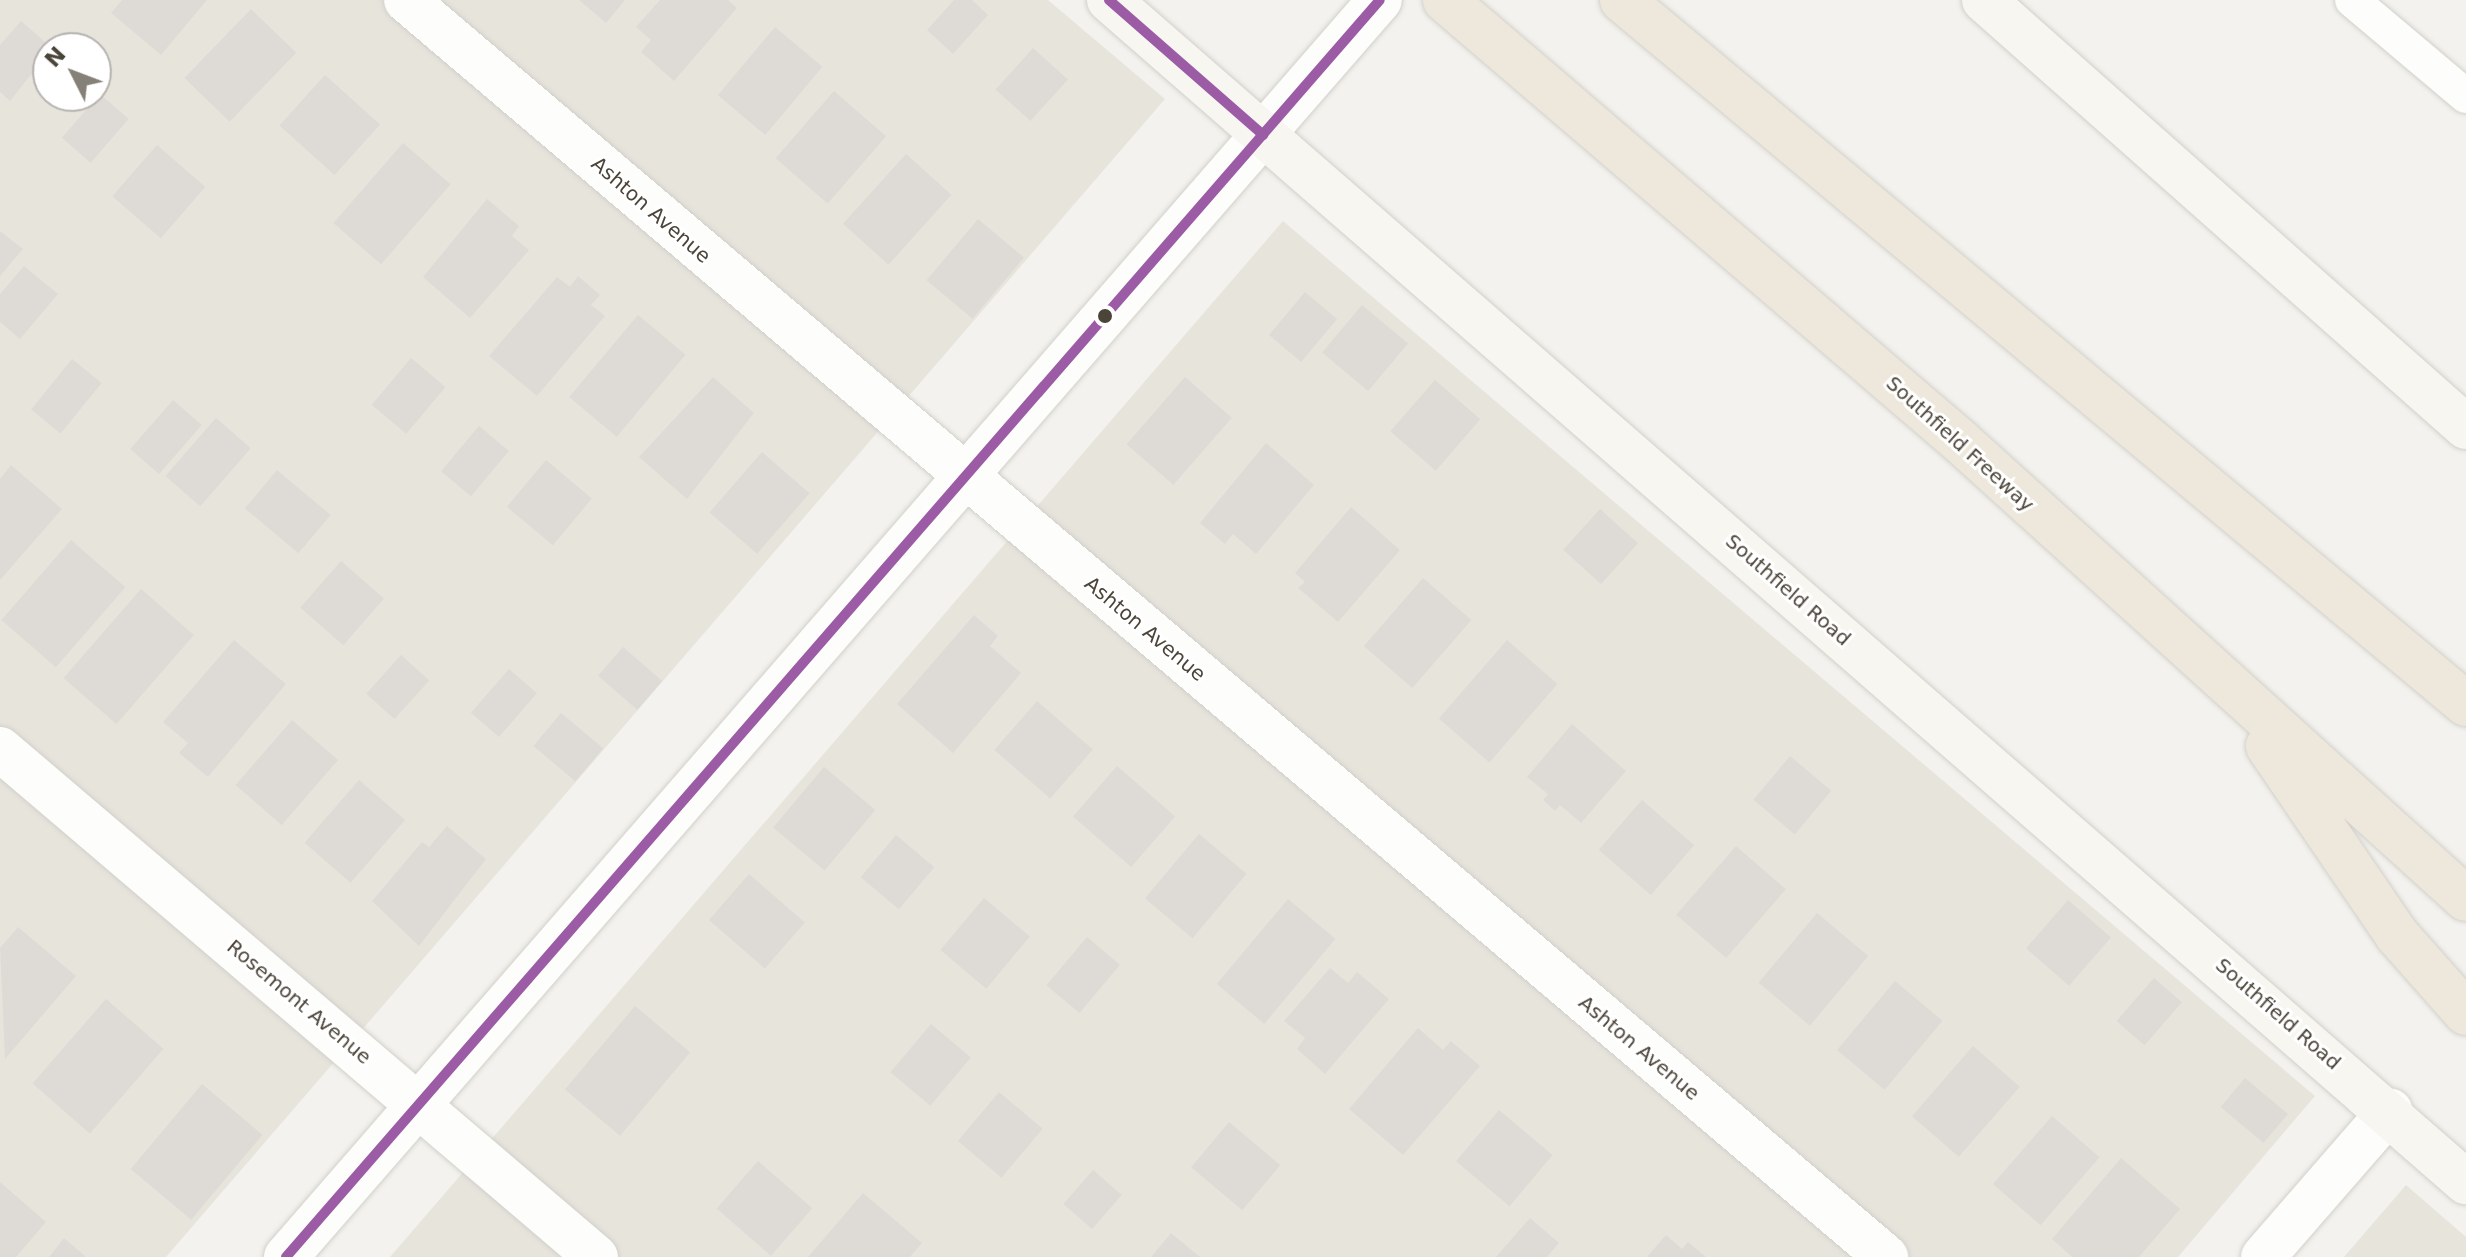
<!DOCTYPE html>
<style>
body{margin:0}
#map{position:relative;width:2466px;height:1257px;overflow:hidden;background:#f4f2ee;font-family:"DejaVu Sans",sans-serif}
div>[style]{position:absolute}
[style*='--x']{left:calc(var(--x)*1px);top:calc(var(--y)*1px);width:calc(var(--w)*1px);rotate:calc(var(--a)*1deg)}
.residential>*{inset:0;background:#e7e4dc}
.building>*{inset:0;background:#dedbd6;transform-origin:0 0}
.roads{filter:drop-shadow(0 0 2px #d2d0cb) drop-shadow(0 0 2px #d2d0cb)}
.service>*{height:34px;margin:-17px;padding:0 17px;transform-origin:17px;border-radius:17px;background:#fdfdfc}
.minor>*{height:44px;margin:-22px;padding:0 22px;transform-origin:22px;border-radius:22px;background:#fdfdfc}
.tertiary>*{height:44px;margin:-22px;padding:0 22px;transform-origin:22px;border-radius:22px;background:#fdfdfc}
.secondary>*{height:44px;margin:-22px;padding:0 22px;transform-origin:22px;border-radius:22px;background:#f7f6f1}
.motorway>*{height:44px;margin:-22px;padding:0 22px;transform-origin:22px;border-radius:22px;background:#ede8db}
.bus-1>*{height:10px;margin:-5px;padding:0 5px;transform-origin:5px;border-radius:5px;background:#9b5ba5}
.dots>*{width:22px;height:22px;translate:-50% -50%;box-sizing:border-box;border:4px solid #fff;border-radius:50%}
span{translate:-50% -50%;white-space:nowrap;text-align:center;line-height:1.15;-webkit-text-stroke:6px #fff;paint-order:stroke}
.street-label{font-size:20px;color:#4b4439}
.north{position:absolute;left:32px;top:32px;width:80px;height:80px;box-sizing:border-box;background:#fff;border:2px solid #b7b4b0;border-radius:50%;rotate:312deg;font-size:22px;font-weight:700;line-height:32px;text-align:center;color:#4b4439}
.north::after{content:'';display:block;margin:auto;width:28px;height:36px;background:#868178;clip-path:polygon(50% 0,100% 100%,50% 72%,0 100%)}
</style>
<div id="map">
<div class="residential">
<div style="clip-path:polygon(evenodd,0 0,1048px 0,1165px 99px,166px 1257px,0 1257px,0 0,48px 48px,96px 48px,96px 96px,48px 96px,48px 48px)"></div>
<div style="clip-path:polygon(1283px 221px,2315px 1096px,2178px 1257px,390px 1257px)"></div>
<div style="clip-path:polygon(2406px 1185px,2466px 1237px,2466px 1257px,2344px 1257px)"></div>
</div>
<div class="building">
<div style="clip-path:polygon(122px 0,207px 0,161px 55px,111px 13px)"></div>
<div style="clip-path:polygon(579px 0,625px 0,606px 23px)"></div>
<div style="clip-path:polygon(660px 0,728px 0,737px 8px,674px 81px,641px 52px,651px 40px,636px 27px)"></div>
<div style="clip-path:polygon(954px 0,972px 0,988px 15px,953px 54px,927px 30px)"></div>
<div style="left:251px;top:9px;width:63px;height:96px;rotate:44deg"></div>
<div style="clip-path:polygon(21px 21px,52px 48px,10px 101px,0 92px,0 45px)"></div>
<div style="left:775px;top:27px;width:62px;height:89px;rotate:40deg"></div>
<div style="left:1033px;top:48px;width:47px;height:56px;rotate:42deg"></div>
<div style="left:325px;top:75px;width:74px;height:68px;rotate:42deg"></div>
<div style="left:834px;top:91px;width:69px;height:89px;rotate:41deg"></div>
<div style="left:100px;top:94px;width:38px;height:58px;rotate:41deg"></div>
<div style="left:403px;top:143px;width:63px;height:106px;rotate:41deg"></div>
<div style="left:157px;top:145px;width:64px;height:68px;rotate:41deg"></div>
<div style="left:906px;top:154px;width:61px;height:94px;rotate:42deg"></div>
<div style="clip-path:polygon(487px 199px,519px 226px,512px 236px,529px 250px,470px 318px,423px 277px)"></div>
<div style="left:978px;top:219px;width:60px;height:80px;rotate:40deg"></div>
<div style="clip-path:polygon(0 231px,23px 249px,0 276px)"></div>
<div style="clip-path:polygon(24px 266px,58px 294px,20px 339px,0 322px,0 294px)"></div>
<div style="clip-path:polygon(578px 276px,600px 295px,591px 305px,605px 316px,537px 396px,489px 356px,557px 277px,570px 287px)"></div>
<div style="left:1305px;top:292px;width:42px;height:56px;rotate:40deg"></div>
<div style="left:1362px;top:305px;width:60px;height:62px;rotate:40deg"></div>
<div style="left:638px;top:315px;width:62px;height:107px;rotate:40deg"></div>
<div style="left:411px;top:358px;width:45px;height:61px;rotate:40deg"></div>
<div style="left:72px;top:359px;width:38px;height:65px;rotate:39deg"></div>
<div style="clip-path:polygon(713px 377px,754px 413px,687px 499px,639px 457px)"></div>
<div style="left:1185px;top:377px;width:62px;height:89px;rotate:41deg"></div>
<div style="left:1435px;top:380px;width:60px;height:68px;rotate:41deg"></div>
<div style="left:173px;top:400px;width:38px;height:65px;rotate:41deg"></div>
<div style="left:216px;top:418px;width:46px;height:77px;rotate:41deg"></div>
<div style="left:479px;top:426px;width:39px;height:59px;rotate:40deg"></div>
<div style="clip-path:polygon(1266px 443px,1314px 485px,1256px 554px,1233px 534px,1225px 544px,1200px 523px)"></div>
<div style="left:762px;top:452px;width:63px;height:80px;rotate:41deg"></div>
<div style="left:546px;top:460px;width:60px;height:61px;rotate:40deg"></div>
<div style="clip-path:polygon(11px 465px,62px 509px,0 580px,0 479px)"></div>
<div style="left:277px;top:470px;width:70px;height:50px;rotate:40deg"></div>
<div style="clip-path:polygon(1351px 507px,1400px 550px,1338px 622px,1298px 588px,1305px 582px,1295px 573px)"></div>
<div style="left:1600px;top:509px;width:51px;height:55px;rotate:42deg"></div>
<div style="left:71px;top:540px;width:72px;height:106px;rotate:41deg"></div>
<div style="left:341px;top:561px;width:57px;height:62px;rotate:41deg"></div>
<div style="left:1423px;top:578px;width:64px;height:90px;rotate:41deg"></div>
<div style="left:141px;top:589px;width:70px;height:118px;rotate:41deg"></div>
<div style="clip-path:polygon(974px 615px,998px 636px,990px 646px,1021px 673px,953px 753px,897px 704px)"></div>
<div style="clip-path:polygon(234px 640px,286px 684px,208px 777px,179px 753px,188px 743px,163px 722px)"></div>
<div style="left:1507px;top:640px;width:67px;height:104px;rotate:41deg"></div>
<div style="left:623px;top:647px;width:52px;height:38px;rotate:41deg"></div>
<div style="left:401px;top:655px;width:38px;height:52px;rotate:42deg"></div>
<div style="left:509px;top:669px;width:37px;height:58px;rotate:41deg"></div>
<div style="left:1037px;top:701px;width:74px;height:65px;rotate:41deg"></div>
<div style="left:561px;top:713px;width:55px;height:43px;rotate:40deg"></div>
<div style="left:292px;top:720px;width:61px;height:86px;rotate:41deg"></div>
<div style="clip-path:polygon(1572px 724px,1626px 771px,1581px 823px,1560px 805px,1555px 811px,1543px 800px,1548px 794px,1527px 777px)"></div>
<div style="left:1790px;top:756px;width:54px;height:57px;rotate:40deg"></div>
<div style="left:1117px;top:766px;width:77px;height:67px;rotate:41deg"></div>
<div style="left:824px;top:767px;width:67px;height:79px;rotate:40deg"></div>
<div style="left:359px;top:780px;width:61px;height:83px;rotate:41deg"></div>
<div style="left:1642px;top:800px;width:69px;height:66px;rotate:41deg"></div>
<div style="clip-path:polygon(447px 826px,486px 859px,419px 946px,372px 901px,422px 842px,429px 847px)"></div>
<div style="left:1199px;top:834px;width:62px;height:84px;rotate:40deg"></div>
<div style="left:896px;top:835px;width:50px;height:55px;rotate:40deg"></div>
<div style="left:1736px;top:846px;width:66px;height:91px;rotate:41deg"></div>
<div style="left:749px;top:874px;width:74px;height:61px;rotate:41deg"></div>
<div style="left:984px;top:898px;width:60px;height:68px;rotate:40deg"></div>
<div style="left:1288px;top:899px;width:62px;height:111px;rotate:40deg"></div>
<div style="left:2068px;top:900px;width:57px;height:64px;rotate:41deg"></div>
<div style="left:1817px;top:913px;width:67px;height:91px;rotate:40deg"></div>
<div style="clip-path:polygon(18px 927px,76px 976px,5px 1059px,0 948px)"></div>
<div style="left:1087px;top:937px;width:43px;height:63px;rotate:40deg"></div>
<div style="clip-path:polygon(1330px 968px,1348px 983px,1357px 972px,1389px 999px,1325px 1074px,1297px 1049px,1305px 1038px,1284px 1021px)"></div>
<div style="left:2154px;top:978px;width:37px;height:57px;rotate:41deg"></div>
<div style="left:1895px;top:981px;width:62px;height:90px;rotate:40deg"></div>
<div style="left:106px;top:999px;width:76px;height:112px;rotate:41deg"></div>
<div style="left:635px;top:1006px;width:72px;height:109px;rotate:40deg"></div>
<div style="left:931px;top:1024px;width:52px;height:63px;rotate:40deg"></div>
<div style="clip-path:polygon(1418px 1028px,1443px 1050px,1451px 1041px,1480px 1066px,1403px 1155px,1349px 1109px)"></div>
<div style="left:1973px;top:1046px;width:62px;height:93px;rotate:41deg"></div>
<div style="left:2245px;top:1078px;width:56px;height:38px;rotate:40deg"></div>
<div style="left:202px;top:1084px;width:79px;height:111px;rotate:40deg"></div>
<div style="left:999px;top:1092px;width:57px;height:64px;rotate:40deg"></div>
<div style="left:1499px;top:1110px;width:70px;height:67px;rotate:40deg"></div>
<div style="left:2052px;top:1116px;width:63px;height:90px;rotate:41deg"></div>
<div style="left:1229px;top:1122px;width:67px;height:59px;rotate:40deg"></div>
<div style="clip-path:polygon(2121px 1158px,2180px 1209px,2139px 1257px,2072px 1257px,2052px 1239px)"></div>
<div style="left:758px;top:1161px;width:72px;height:63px;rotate:41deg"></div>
<div style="left:1093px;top:1170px;width:38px;height:45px;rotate:41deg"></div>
<div style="clip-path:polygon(0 1182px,46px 1222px,16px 1257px,0 1257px)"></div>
<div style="clip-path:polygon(863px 1193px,922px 1243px,910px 1257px,808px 1257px)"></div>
<div style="clip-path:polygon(1530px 1218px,1559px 1243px,1547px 1257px,1496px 1257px)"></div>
<div style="clip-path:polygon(1171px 1233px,1200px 1257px,1151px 1257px)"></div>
<div style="clip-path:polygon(1666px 1235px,1682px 1249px,1688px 1242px,1706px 1257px,1647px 1257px)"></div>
<div style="clip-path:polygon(64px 1238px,86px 1257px,49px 1257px)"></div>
</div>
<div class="roads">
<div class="service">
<div style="--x:2352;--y:0;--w:149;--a:40.1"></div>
</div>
<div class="minor">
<div style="--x:406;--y:0;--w:1942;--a:40.34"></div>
<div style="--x:0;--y:749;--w:783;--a:40.44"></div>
<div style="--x:2263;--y:1257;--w:194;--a:-49"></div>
</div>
<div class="tertiary">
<div style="--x:286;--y:1257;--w:1666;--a:-48.97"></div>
</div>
<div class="secondary">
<div style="--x:1109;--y:0;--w:1800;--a:41.06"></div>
<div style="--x:1984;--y:0;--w:644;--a:41.54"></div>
</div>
<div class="motorway">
<div style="--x:1445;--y:0;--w:678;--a:40.57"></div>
<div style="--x:1960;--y:441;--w:682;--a:42.15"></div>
<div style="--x:1622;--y:0;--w:1099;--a:39.83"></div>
<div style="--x:2268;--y:746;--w:229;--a:55.7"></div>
<div style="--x:2397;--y:935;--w:104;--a:48.5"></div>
</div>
</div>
<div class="bus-1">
<div style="--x:1109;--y:0;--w:205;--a:41.2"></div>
<div style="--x:286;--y:1257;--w:1666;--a:-48.97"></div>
</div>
<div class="dots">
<div style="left:1105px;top:316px;background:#4b4439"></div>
</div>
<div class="street-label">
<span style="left:651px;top:210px;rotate:41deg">Ashton Avenue</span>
<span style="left:1960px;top:444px;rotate:42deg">Southfield Freeway</span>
<span style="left:1788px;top:590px;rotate:41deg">Southfield Road</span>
<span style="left:1145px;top:629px;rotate:40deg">Ashton Avenue</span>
<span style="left:299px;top:1002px;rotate:40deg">Rosemont Avenue</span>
<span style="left:2278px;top:1014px;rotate:41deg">Southfield Road</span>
<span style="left:1639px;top:1048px;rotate:40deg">Ashton Avenue</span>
</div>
<div class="north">N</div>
</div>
